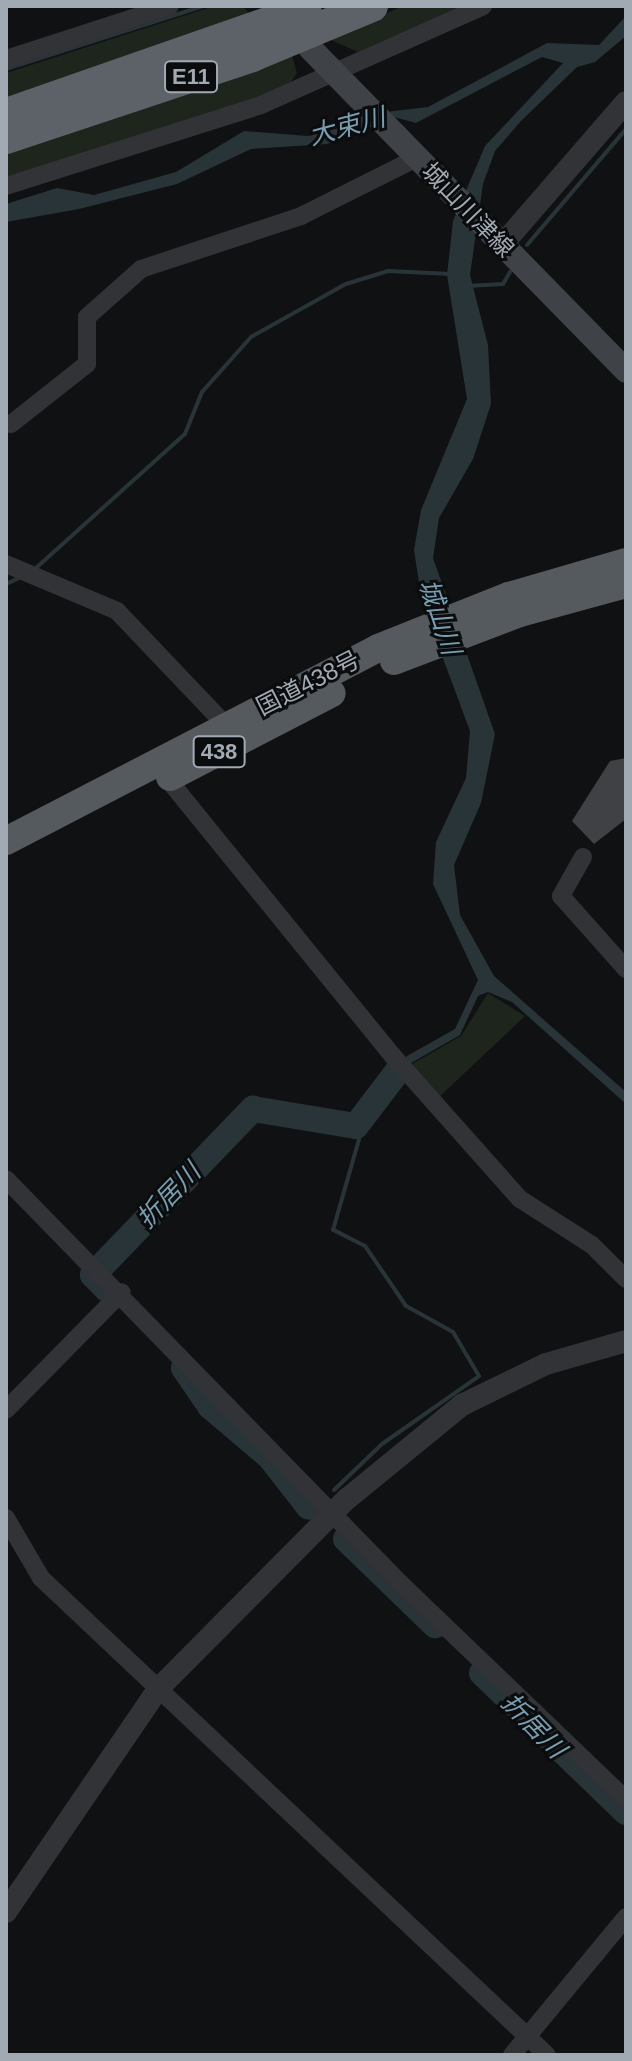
<!DOCTYPE html>
<meta charset="utf-8">
<style>
body{margin:0}
#map{position:relative;width:632px;height:2061px;overflow:hidden;background:#101112;font-family:Helvetica,"Noto Sans JP",sans-serif}
div>[style]{position:absolute}
[style*='--x']{left:calc(var(--x)*1px);top:calc(var(--y)*1px);width:calc(var(--w)*1px);rotate:calc(var(--a)*1deg)}
.green>*{inset:0;background:#1d251d}
.water>*{inset:0;background:#293438}
.stream>*{height:4px;margin:-2px;padding:0 2px;transform-origin:2px;border-radius:2px;background:#293438}
.river>*{height:26px;margin:-13px;padding:0 13px;transform-origin:13px;border-radius:13px;background:#293438}
.building>*{inset:0;background:#3f4145}
.minor>*{height:18px;margin:-9px;padding:0 9px;transform-origin:9px;border-radius:9px;background:#313337}
.tertiary>*{height:22px;margin:-11px;padding:0 11px;transform-origin:11px;border-radius:11px;background:#313337}
.secondary>*{height:24px;margin:-12px;padding:0 12px;transform-origin:12px;border-radius:12px;background:#3f4347}
.trunk>*{height:28px;margin:-14px;padding:0 14px;transform-origin:14px;border-radius:14px;background:#555a5f}
.motorway>*{height:32px;margin:-16px;padding:0 16px;transform-origin:16px;border-radius:16px;background:#5d6268}
span{translate:-50% -50%;white-space:nowrap;text-align:center;line-height:1.15;-webkit-text-stroke:6px #0b0c0d;paint-order:stroke}
.shield-label span{padding:2px 6px;background:#0b0c0d;border:2px solid;border-radius:6px;-webkit-text-stroke-width:0}
.shield-label{font-size:22px;color:#a1aab3;font-weight:700}
.street-label{font-size:24px;color:#a1aab3}
.water-label{font-size:26px;color:#769fb1;font-style:italic}
.frame{position:absolute;inset:0;border:8px solid #a1aab3;pointer-events:none}
</style>
<div id="map">
<div class="green">
<div style="clip-path:polygon(214px 6px,243px 6px,250px 15px,6px 97px,6px 73px)"></div>
<div style="clip-path:polygon(403px 6px,462px 6px,358px 52px,329px 39px)"></div>
<div style="clip-path:polygon(292px 55px,297px 73px,290px 83px,252px 101px,6px 179px,6px 154px)"></div>
<div style="clip-path:polygon(488px 993px,525px 1016px,437px 1099px,412px 1064px,461px 1036px)"></div>
</div>
<div class="water">
<div style="clip-path:polygon(626px 16px,626px 36px,595px 62px,577px 67px,521px 121px,495px 151px,483px 184px,470px 275px,488px 345px,491px 404px,473px 459px,439px 518px,433px 558px,495px 734px,481px 803px,454px 865px,460px 915px,494px 976px,626px 1092px,626px 1104px,512px 1002px,488px 992px,478px 996px,460px 1035px,411px 1063px,380px 1102px,376px 1097px,407px 1056px,455px 1029px,478px 980px,433px 884px,436px 842px,466px 778px,470px 731px,422px 602px,414px 550px,421px 510px,467px 399px,447px 275px,453px 221px,485px 146px,563px 63px,542px 57px,416px 123px,394px 117px,327px 144px,251px 149px,177px 184px,79px 209px,6px 222px,6px 204px,57px 188px,94px 195px,176px 172px,244px 131px,308px 136px,360px 115px,428px 107px,547px 43px,599px 45px)"></div>
</div>
<div class="stream">
<div style="--x:6;--y:69;--w:208;--a:-17.7"></div>
<div style="--x:527;--y:245;--w:153;--a:-49.5"></div>
<div style="--x:467;--y:286;--w:36;--a:-3"></div>
<div style="--x:503;--y:284;--w:14;--a:-60"></div>
<div style="--x:36;--y:568;--w:200;--a:-42"></div>
<div style="--x:185;--y:434;--w:45;--a:-68"></div>
<div style="--x:202;--y:392;--w:74;--a:-48.3"></div>
<div style="--x:251;--y:337;--w:109;--a:-29.2"></div>
<div style="--x:346;--y:284;--w:44;--a:-17.2"></div>
<div style="--x:388;--y:271;--w:63;--a:2.7"></div>
<div style="--x:6;--y:584;--w:17;--a:-25"></div>
<div style="--x:334;--y:1490;--w:66;--a:-43.8"></div>
<div style="--x:382;--y:1444;--w:118;--a:-35"></div>
<div style="--x:479;--y:1376;--w:51;--a:-120.6"></div>
<div style="--x:453;--y:1332;--w:54;--a:-151"></div>
<div style="--x:406;--y:1306;--w:73;--a:-124.3"></div>
<div style="--x:365;--y:1246;--w:36;--a:-153"></div>
<div style="--x:333;--y:1230;--w:112;--a:-74"></div>
</div>
<div class="river">
<div style="--x:107;--y:1289;--w:20;--a:-135"></div>
<div style="--x:93;--y:1275;--w:231;--a:-46.1"></div>
<div style="--x:253;--y:1109;--w:104;--a:9.4"></div>
<div style="--x:356;--y:1126;--w:68;--a:-52.8"></div>
<div style="--x:184;--y:1368;--w:46;--a:55.6"></div>
<div style="--x:210;--y:1406;--w:79;--a:40.4"></div>
<div style="--x:270;--y:1457;--w:63;--a:52"></div>
<div style="--x:346;--y:1539;--w:124;--a:44"></div>
<div style="--x:482;--y:1673;--w:200;--a:44"></div>
</div>
<div class="building">
<div style="clip-path:polygon(626px 758px,626px 819px,594px 844px,572px 821px,610px 761px)"></div>
</div>
<div class="minor">
<div style="--x:6;--y:59;--w:172;--a:-17.9"></div>
<div style="--x:6;--y:186;--w:268;--a:-17.6"></div>
<div style="--x:261;--y:105;--w:243;--a:-24"></div>
<div style="--x:11;--y:424;--w:97;--a:-38.3"></div>
<div style="--x:87;--y:364;--w:47;--a:-90"></div>
<div style="--x:87;--y:317;--w:72;--a:-41.6"></div>
<div style="--x:141;--y:269;--w:169;--a:-18.3"></div>
<div style="--x:301;--y:216;--w:130;--a:-26.6"></div>
<div style="--x:6;--y:564;--w:121;--a:22.9"></div>
<div style="--x:117;--y:611;--w:168;--a:46.4"></div>
<div style="--x:162;--y:772;--w:365;--a:50.9"></div>
<div style="--x:392;--y:1055;--w:193;--a:48.4"></div>
<div style="--x:520;--y:1199;--w:85;--a:32.6"></div>
<div style="--x:592;--y:1245;--w:48;--a:45"></div>
<div style="--x:583;--y:857;--w:45;--a:119.4"></div>
<div style="--x:561;--y:896;--w:98;--a:48.3"></div>
<div style="--x:6;--y:1179;--w:564;--a:45.72"></div>
<div style="--x:400;--y:1583;--w:313;--a:43.8"></div>
<div style="--x:6;--y:1410;--w:165;--a:-45.5"></div>
<div style="--x:6;--y:1518;--w:69;--a:59.7"></div>
<div style="--x:41;--y:1578;--w:695;--a:43.31"></div>
<div style="--x:512;--y:2055;--w:179;--a:-50.4"></div>
</div>
<div class="tertiary">
<div style="--x:502;--y:245;--w:189;--a:-49.1"></div>
<div style="--x:6;--y:1912;--w:271;--a:-55.7"></div>
<div style="--x:159;--y:1688;--w:267;--a:-45.2"></div>
<div style="--x:347;--y:1499;--w:149;--a:-39.3"></div>
<div style="--x:462;--y:1405;--w:93;--a:-26"></div>
<div style="--x:546;--y:1364;--w:83;--a:-16"></div>
</div>
<div class="secondary">
<div style="--x:310;--y:48;--w:452;--a:45.6"></div>
</div>
<div class="trunk">
<div style="--x:394;--y:661;--w:135;--a:-20.9"></div>
<div style="--x:520;--y:613;--w:110;--a:-15.3"></div>
<div style="--x:170;--y:777;--w:182;--a:-27.4"></div>
<div style="--x:6;--y:841;--w:419;--a:-27.4"></div>
<div style="--x:378;--y:648;--w:141;--a:-21.7"></div>
<div style="--x:509;--y:596;--w:122;--a:-16.2"></div>
</div>
<div class="motorway">
<div style="--x:6;--y:114;--w:317;--a:-19.2"></div>
<div style="--x:6;--y:138;--w:259;--a:-18.4"></div>
<div style="--x:252;--y:56;--w:130;--a:-22.6"></div>
</div>
<div class="shield-label">
<span style="left:191px;top:77px">E11</span>
<span style="left:219px;top:752px">438</span>
</div>
<div class="street-label">
<span style="left:468px;top:210px;rotate:46deg">城山川津線</span>
<span style="left:308px;top:683px;rotate:-27deg">国道438号</span>
</div>
<div class="water-label">
<span style="left:347px;top:127px;rotate:-15deg">大束川</span>
<span style="left:439px;top:617px;rotate:71deg">城山川</span>
<span style="left:169px;top:1196px;rotate:-46deg">折居川</span>
<span style="left:533px;top:1726px;rotate:46deg">折居川</span>
</div>
<div class="frame"></div>
</div>
